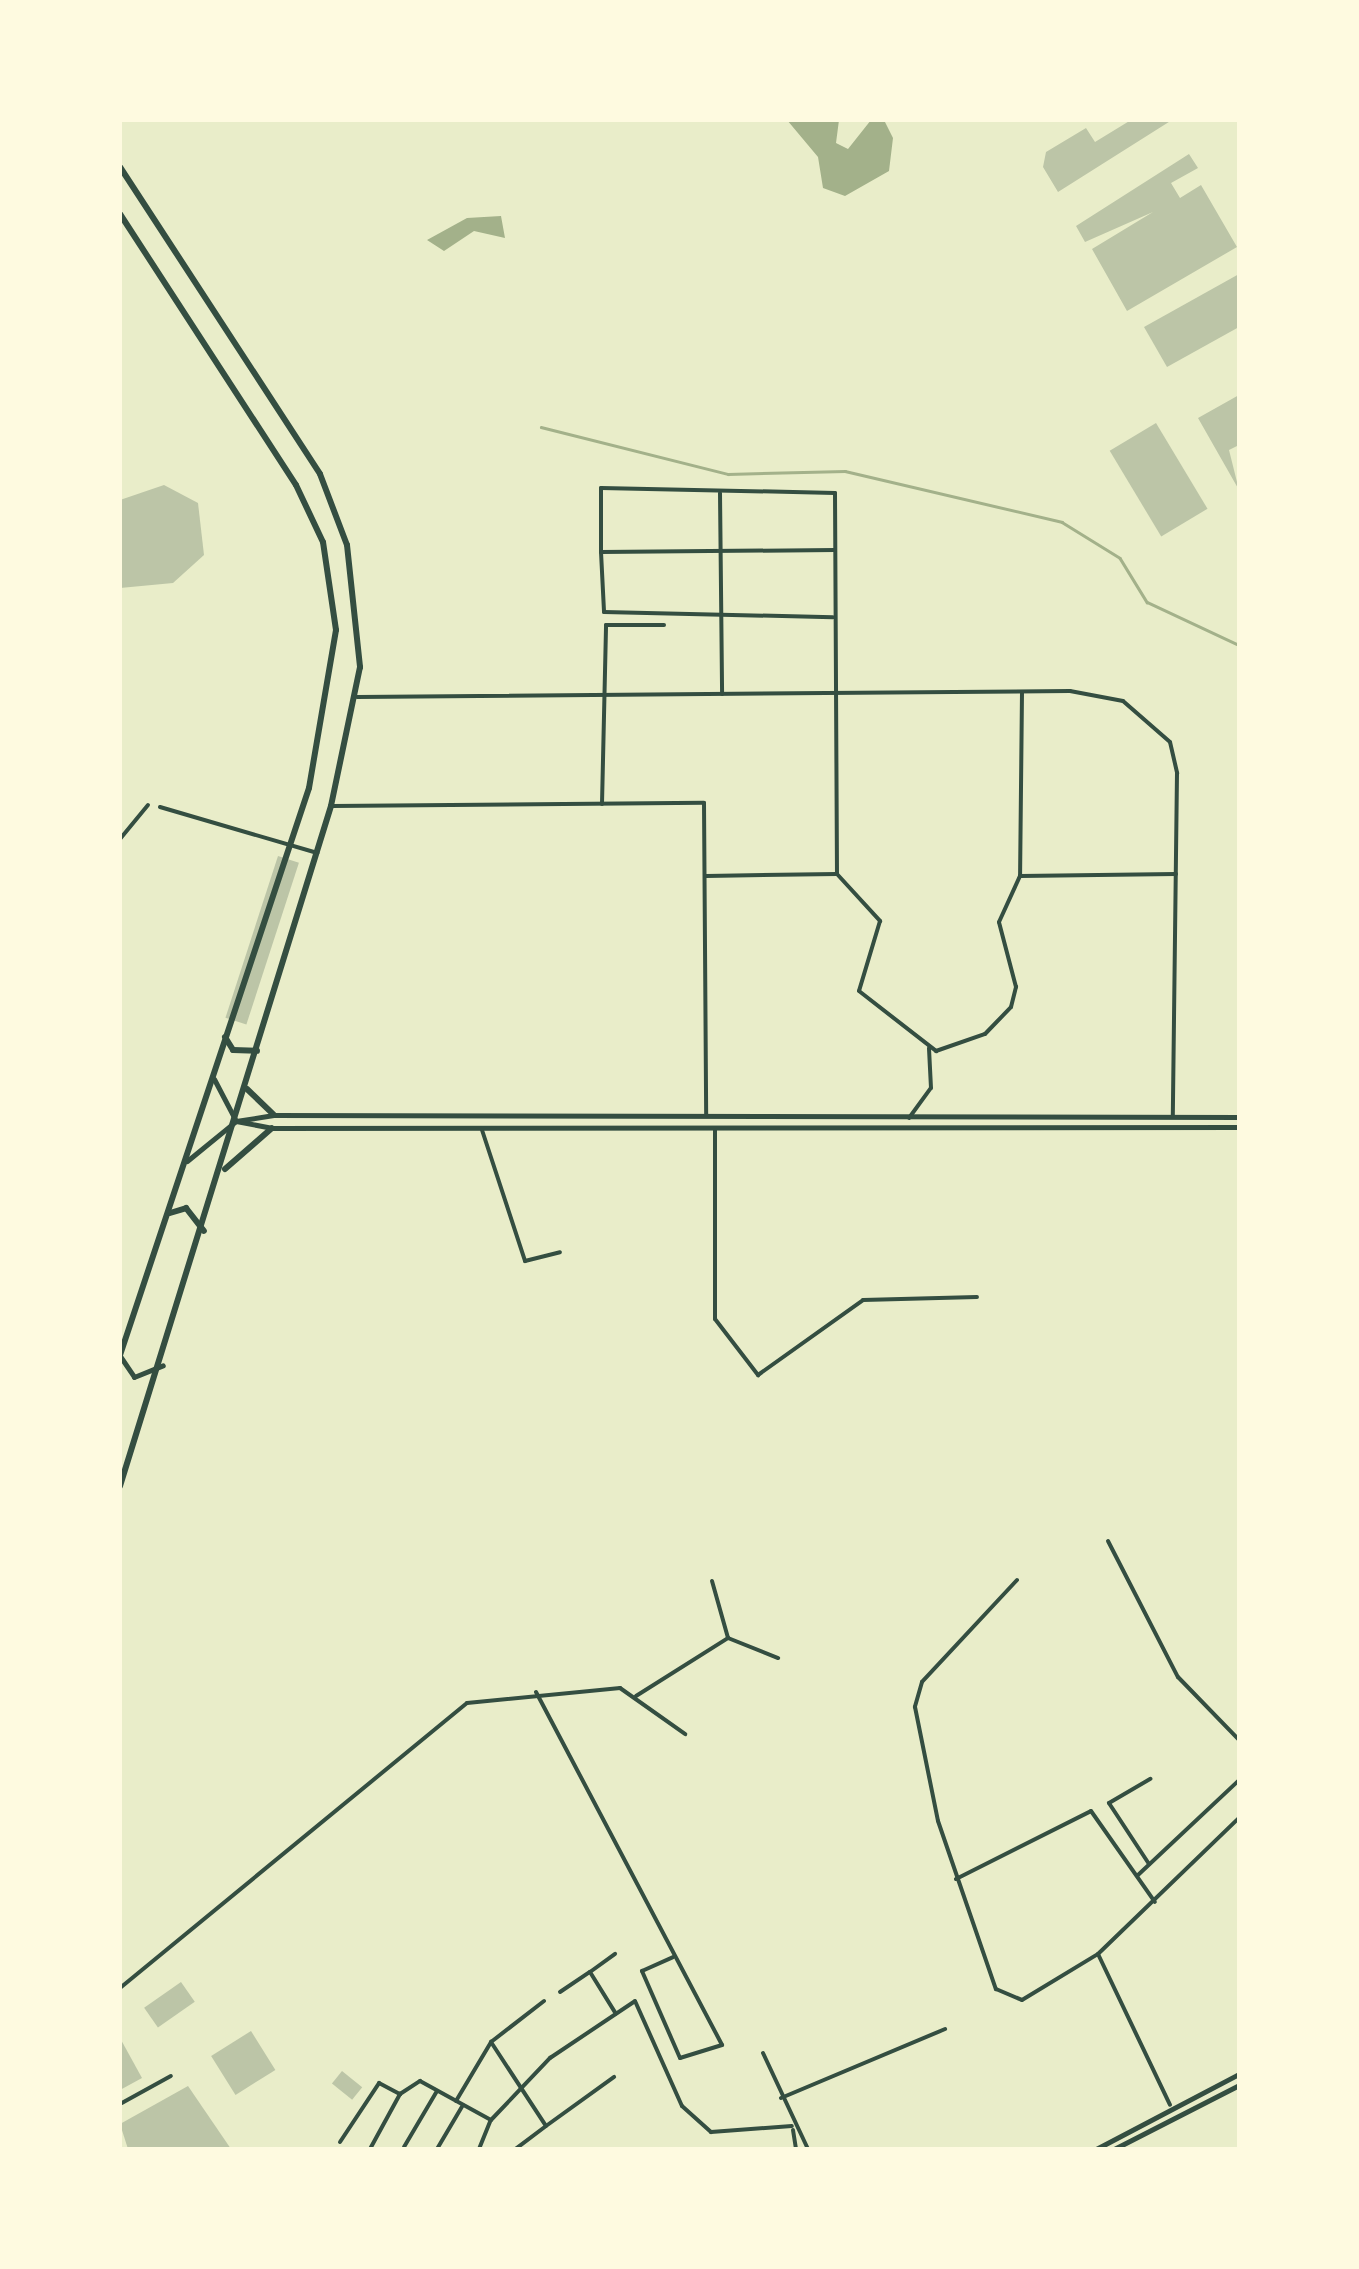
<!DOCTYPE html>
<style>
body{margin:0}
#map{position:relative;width:1359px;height:2269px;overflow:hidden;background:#e9edc9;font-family:Montserrat,sans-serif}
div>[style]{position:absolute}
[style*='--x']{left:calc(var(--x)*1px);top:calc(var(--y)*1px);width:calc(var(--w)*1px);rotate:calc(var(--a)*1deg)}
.water>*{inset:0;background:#a3b18a}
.stream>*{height:2.5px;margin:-1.25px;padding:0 1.25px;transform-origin:1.25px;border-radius:1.25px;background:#a3b18a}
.building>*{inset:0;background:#bcc5a7;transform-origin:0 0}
.minor>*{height:4px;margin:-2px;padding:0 2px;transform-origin:2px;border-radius:2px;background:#344e41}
.tertiary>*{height:5px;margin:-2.5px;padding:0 2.5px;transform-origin:2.5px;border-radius:2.5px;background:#344e41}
.secondary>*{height:5px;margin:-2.5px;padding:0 2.5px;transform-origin:2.5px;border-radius:2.5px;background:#344e41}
.trunk>*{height:6px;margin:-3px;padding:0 3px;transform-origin:3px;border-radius:3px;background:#344e41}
span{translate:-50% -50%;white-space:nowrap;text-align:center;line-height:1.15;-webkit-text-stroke:10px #fefae0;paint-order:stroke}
.frame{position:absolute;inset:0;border:122px solid #fefae0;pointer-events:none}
</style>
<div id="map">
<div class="water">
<div style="clip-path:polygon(787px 120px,839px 120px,836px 143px,848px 149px,871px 120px,884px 120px,893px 138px,889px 171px,845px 196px,823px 188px,818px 157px)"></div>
<div style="clip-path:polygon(501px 216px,505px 238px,474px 231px,444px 251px,427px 240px,467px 218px)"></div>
</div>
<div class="stream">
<div style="--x:541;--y:427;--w:193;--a:14.1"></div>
<div style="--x:728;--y:474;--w:117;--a:-1.5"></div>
<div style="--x:845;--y:471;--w:223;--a:13.2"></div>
<div style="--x:1062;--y:522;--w:68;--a:31.8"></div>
<div style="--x:1120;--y:558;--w:52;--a:58.5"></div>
<div style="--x:1147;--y:602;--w:102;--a:25.1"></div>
</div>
<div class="building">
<div style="clip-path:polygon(1131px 120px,1172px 120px,1058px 192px,1043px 167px,1046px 152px,1086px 128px,1095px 142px)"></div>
<div style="clip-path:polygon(1189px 154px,1198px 168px,1171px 183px,1180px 198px,1201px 185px,1237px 247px,1127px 311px,1092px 249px,1153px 212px,1085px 242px,1076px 226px)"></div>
<div style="clip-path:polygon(1239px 274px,1239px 327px,1167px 367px,1144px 327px)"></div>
<div style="clip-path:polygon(1239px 395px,1239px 445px,1229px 450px,1239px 490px,1198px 418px)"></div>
<div style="left:1156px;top:423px;width:100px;height:54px;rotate:59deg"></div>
<div style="clip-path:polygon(164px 485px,198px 503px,204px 555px,173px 583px,120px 588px,120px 500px)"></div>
<div style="left:278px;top:856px;width:22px;height:170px;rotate:18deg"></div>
<div style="left:181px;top:1982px;width:24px;height:45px;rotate:55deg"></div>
<div style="left:251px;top:2031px;width:46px;height:47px;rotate:58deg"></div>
<div style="clip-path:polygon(120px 2038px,142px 2078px,120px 2090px)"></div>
<div style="left:342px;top:2071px;width:26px;height:16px;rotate:39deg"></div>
<div style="clip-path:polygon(188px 2086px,231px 2149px,128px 2149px,120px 2124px)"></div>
</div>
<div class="minor">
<div style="--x:720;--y:493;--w:201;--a:89.4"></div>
<div style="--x:835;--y:550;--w:234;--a:179.5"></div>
<div style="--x:601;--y:552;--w:64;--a:-90"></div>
<div style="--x:601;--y:488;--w:234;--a:1.2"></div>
<div style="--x:835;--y:493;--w:381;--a:89.7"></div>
<div style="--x:601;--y:552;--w:60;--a:87.1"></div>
<div style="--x:604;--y:612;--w:229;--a:1.3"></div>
<div style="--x:1022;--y:692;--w:184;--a:90.6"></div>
<div style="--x:1020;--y:876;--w:156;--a:-0.7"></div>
<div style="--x:357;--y:697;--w:713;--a:-0.48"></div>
<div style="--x:1070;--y:691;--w:54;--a:10.7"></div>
<div style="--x:1123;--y:701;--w:62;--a:41.1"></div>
<div style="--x:1170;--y:742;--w:32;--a:77"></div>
<div style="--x:1177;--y:773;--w:344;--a:90.7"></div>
<div style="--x:602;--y:804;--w:179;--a:-88.7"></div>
<div style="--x:606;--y:625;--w:58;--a:0"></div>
<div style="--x:332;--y:806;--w:372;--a:-0.5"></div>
<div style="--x:704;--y:803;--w:313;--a:89.6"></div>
<div style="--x:160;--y:807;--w:164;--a:16.3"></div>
<div style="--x:120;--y:839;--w:44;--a:-50.5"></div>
<div style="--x:837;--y:874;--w:64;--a:47.5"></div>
<div style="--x:880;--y:921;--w:73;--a:106.7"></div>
<div style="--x:859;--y:991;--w:98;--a:37.9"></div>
<div style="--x:936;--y:1051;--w:52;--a:-19.1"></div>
<div style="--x:985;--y:1034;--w:37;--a:-46"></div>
<div style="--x:1011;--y:1007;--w:21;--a:-76"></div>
<div style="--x:1016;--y:987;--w:67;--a:-104.7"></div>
<div style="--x:999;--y:922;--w:51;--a:-65.5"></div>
<div style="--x:706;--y:876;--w:131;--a:-0.9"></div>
<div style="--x:909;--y:1118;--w:37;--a:-54"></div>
<div style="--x:931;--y:1088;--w:40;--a:-92.9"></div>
<div style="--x:715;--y:1128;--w:191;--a:90"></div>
<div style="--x:715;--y:1319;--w:71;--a:52.5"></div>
<div style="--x:758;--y:1375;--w:129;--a:-35.5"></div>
<div style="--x:863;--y:1300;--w:114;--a:-1.5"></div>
<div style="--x:482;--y:1130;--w:138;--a:71.8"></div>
<div style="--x:525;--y:1261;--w:36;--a:-14"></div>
<div style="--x:1108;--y:1541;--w:153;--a:62.8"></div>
<div style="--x:1178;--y:1677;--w:88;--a:45.9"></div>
<div style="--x:1017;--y:1580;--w:139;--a:133"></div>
<div style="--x:922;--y:1682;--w:26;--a:106"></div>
<div style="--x:915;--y:1707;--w:116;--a:78.6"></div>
<div style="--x:938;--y:1821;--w:178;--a:71"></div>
<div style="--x:996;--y:1989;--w:28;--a:23"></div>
<div style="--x:1022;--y:2000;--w:89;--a:-31.2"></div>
<div style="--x:1098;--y:1954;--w:196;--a:-44"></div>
<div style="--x:712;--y:1581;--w:59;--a:74.3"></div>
<div style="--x:728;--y:1638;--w:54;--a:21.8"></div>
<div style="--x:536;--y:1692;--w:399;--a:62.2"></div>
<div style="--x:722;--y:2045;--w:44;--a:162.8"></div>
<div style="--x:680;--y:2058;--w:95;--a:-113.6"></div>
<div style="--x:642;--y:1971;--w:34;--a:-24"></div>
<div style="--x:636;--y:1696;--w:109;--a:-32.2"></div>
<div style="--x:1149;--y:1864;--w:73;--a:-123.3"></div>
<div style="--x:1109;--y:1803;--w:48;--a:-30.3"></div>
<div style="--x:1138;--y:1875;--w:139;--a:-43.2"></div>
<div style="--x:956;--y:1879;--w:151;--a:-26.7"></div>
<div style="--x:1091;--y:1811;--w:111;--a:54.9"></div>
<div style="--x:1098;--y:1954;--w:167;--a:64.5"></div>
<div style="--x:590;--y:1972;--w:31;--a:-36"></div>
<div style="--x:120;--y:1988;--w:449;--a:-39.4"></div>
<div style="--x:467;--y:1703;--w:154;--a:-5.6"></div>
<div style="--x:620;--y:1688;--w:80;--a:35.3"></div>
<div style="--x:560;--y:1992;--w:36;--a:-34"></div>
<div style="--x:590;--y:1972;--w:49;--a:58.2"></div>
<div style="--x:491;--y:2042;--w:67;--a:-37.7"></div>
<div style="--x:763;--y:2053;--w:106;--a:64.9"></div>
<div style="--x:781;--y:2098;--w:178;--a:-22.8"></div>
<div style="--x:456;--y:2101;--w:69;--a:-59.3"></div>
<div style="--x:491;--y:2042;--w:100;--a:56.8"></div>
<div style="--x:546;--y:2126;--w:38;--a:143"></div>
<div style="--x:120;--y:2104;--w:58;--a:-28.8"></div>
<div style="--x:546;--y:2126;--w:84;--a:-35.8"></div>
<div style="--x:793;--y:2130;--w:19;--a:81"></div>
<div style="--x:340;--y:2142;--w:71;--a:-56.5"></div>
<div style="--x:379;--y:2083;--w:24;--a:28"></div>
<div style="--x:400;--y:2094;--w:24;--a:-33"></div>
<div style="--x:420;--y:2081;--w:81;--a:28.8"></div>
<div style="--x:404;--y:2147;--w:65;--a:-59.5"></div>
<div style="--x:370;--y:2149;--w:63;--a:-61.4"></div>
<div style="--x:437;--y:2149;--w:51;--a:-59.4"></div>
<div style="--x:479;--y:2149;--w:31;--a:-68"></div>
<div style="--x:491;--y:2120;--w:86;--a:-46.4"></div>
<div style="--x:550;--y:2058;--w:102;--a:-33.8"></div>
<div style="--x:635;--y:2001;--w:115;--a:65.9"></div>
<div style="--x:682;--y:2106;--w:39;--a:42"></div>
<div style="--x:711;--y:2132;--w:81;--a:-4.2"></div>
</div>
<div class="tertiary">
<div style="--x:120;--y:1356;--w:25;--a:56"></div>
<div style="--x:134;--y:1377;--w:31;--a:-22"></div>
</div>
<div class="secondary">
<div style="--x:214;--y:1079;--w:47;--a:62.4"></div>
<div style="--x:236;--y:1121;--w:37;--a:11"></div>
<div style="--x:272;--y:1128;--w:967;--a:-0.06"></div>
<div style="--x:187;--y:1161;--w:63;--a:-39.2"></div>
<div style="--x:236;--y:1121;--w:38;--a:-9"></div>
<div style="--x:274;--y:1115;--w:965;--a:0.12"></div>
<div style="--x:1096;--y:2149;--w:161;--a:-27.7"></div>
<div style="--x:1114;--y:2149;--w:140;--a:-27.1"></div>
</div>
<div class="trunk">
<div style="--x:120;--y:167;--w:366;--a:56.9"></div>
<div style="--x:320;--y:474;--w:76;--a:69.2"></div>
<div style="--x:347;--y:545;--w:123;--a:83.9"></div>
<div style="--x:360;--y:667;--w:142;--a:101.8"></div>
<div style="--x:331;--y:806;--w:712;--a:107.24"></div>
<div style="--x:120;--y:214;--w:323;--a:57"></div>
<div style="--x:296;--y:485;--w:63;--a:64.7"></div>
<div style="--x:323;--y:542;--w:89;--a:81.6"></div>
<div style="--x:336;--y:630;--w:160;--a:99.7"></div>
<div style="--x:309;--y:788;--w:598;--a:108.43"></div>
<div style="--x:225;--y:1037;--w:15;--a:58"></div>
<div style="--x:233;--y:1050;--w:24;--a:2"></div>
<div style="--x:247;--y:1089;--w:37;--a:44"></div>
<div style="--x:225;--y:1169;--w:62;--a:-41.1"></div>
<div style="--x:170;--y:1213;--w:17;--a:-17"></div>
<div style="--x:186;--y:1208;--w:29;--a:52"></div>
</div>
<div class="frame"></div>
</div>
